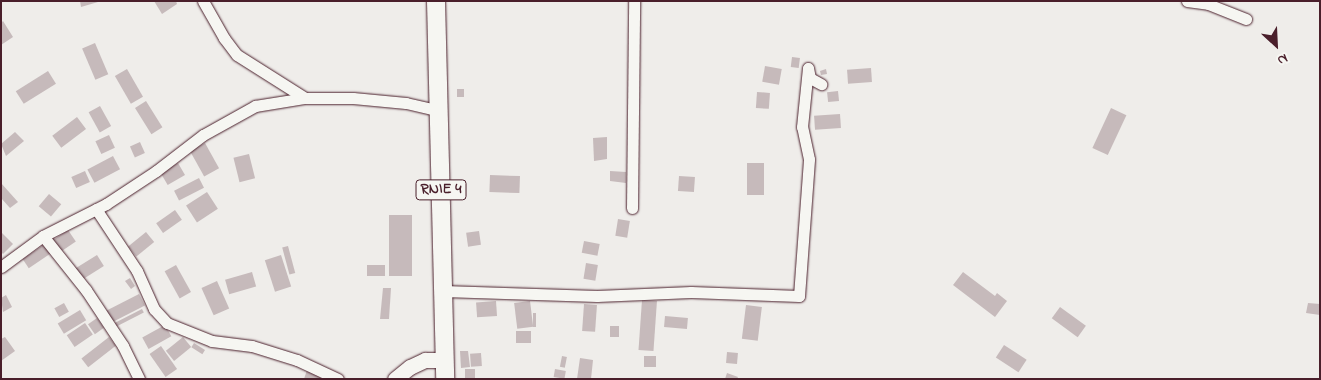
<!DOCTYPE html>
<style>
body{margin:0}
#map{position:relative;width:1321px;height:380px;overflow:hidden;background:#efedea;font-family:"Indie Flower",sans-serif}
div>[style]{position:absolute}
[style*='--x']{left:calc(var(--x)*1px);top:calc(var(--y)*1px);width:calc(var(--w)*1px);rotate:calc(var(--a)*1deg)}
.building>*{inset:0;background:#c6babb;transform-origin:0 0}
.roads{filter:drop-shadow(0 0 1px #4a1f2b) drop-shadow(0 0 1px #4a1f2b)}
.street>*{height:11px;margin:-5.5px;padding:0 5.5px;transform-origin:5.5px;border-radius:5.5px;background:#f6f6f2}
.secondary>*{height:15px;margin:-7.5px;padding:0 7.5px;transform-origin:7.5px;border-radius:7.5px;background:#f6f6f2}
.primary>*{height:18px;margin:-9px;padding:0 9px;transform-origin:9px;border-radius:9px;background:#f6f6f2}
span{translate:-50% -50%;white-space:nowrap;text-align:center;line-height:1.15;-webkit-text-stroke:4px #f6f6f2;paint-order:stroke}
.shield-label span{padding:1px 4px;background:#f6f6f2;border:1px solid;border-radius:4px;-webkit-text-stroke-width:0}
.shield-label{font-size:15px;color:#4a1f2b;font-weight:700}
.frame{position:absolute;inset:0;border:2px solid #4a1f2b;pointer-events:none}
.north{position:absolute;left:1251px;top:20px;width:50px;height:50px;-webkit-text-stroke:4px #f6f6f2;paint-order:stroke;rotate:155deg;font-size:14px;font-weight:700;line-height:20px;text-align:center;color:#4a1f2b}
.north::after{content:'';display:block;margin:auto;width:18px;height:22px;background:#4a1f2b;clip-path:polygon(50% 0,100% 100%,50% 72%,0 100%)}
</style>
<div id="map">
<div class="building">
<div style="clip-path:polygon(80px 1px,98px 1px,98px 2px,81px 7px)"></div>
<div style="clip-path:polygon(154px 1px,176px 1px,177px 4px,162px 14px)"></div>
<div style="clip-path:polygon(3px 21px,13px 37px,1px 45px,1px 23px)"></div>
<div style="left:95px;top:43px;width:34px;height:14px;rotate:67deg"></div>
<div style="left:792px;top:57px;width:8px;height:10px;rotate:7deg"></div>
<div style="left:765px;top:66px;width:17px;height:16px;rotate:10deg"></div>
<div style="left:871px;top:68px;width:14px;height:24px;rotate:86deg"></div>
<div style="left:127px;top:69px;width:32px;height:14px;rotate:60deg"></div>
<div style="clip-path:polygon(826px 69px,827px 74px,821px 75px,820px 71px)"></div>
<div style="left:48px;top:71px;width:15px;height:38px;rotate:58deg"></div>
<div style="left:457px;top:89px;width:7px;height:8px"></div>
<div style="left:838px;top:91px;width:10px;height:11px;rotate:84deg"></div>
<div style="left:757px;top:92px;width:13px;height:16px;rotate:4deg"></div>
<div style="left:146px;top:101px;width:31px;height:13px;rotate:58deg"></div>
<div style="left:100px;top:106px;width:23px;height:13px;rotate:61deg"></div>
<div style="left:1111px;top:108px;width:17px;height:44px;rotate:25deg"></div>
<div style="left:840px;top:114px;width:14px;height:26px;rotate:86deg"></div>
<div style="left:77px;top:117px;width:15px;height:31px;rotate:53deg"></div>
<div style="clip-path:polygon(15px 132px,24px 141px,6px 156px,1px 144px)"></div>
<div style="left:109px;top:135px;width:14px;height:15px;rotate:65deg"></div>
<div style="clip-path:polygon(607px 137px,607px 159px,594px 161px,593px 138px)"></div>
<div style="left:140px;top:142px;width:12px;height:11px;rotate:66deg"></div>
<div style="left:205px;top:143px;width:29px;height:17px;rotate:61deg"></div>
<div style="left:249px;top:154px;width:25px;height:16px;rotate:76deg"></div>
<div style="left:113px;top:156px;width:15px;height:29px;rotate:62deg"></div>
<div style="left:178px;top:163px;width:14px;height:20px;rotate:60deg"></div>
<div style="left:747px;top:163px;width:17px;height:32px"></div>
<div style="left:85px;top:171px;width:12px;height:15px;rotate:66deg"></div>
<div style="clip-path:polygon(610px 171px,626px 172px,626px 183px,610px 181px)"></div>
<div style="left:490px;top:175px;width:30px;height:17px;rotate:2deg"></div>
<div style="left:679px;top:176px;width:16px;height:15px;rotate:4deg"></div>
<div style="left:199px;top:178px;width:11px;height:28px;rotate:63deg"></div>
<div style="clip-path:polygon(1px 183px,18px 202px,10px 208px,1px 198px)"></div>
<div style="left:207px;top:192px;width:20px;height:25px;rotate:57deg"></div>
<div style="left:49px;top:194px;width:16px;height:16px;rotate:40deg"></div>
<div style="left:175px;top:210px;width:12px;height:23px;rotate:55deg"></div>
<div style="left:389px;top:215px;width:23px;height:61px"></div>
<div style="left:618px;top:219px;width:12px;height:17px;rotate:9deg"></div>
<div style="left:68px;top:230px;width:14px;height:20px;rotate:56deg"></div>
<div style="left:479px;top:231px;width:14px;height:13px;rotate:82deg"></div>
<div style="clip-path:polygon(1px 232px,13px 244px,3px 254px,1px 252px)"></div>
<div style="left:146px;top:232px;width:13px;height:23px;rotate:51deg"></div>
<div style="left:584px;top:241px;width:16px;height:12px;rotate:11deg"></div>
<div style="left:45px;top:244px;width:11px;height:27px;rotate:56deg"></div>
<div style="left:288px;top:246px;width:28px;height:6px;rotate:75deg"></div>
<div style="left:97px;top:255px;width:13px;height:29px;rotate:58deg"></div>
<div style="left:281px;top:255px;width:33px;height:17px;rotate:72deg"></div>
<div style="left:586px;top:263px;width:12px;height:16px;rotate:9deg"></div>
<div style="left:176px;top:265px;width:31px;height:13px;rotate:61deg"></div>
<div style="left:367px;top:265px;width:18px;height:11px"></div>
<div style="left:252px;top:272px;width:15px;height:28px;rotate:74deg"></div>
<div style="clip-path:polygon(963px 272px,995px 296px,997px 293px,1007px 301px,995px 317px,953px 285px)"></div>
<div style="clip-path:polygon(130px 278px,135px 286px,131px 289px,125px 281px)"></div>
<div style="left:217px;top:281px;width:30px;height:17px;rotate:66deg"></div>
<div style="clip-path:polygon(383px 288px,391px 288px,389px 319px,380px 319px)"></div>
<div style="left:139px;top:294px;width:13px;height:39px;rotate:63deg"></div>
<div style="clip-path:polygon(6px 295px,12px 307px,3px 312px,1px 298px)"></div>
<div style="left:642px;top:300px;width:15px;height:50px;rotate:4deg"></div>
<div style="left:496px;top:301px;width:15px;height:20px;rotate:86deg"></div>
<div style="left:530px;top:301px;width:26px;height:16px;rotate:83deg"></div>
<div style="left:64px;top:303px;width:10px;height:11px;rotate:61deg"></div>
<div style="clip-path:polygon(1308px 303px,1320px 304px,1320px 315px,1306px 313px)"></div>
<div style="left:584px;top:304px;width:13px;height:27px;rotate:4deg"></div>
<div style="left:746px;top:305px;width:16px;height:34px;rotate:7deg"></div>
<div style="left:1060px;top:307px;width:32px;height:14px;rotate:36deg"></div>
<div style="left:142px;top:309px;width:4px;height:34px;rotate:63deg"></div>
<div style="left:80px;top:310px;width:12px;height:26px;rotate:59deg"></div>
<div style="left:533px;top:313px;width:3px;height:14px"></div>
<div style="left:665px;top:316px;width:23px;height:11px;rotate:5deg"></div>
<div style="left:97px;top:318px;width:12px;height:11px;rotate:55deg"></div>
<div style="left:85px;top:323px;width:14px;height:22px;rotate:56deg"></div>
<div style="left:165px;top:325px;width:13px;height:26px;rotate:61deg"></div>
<div style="left:619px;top:326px;width:11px;height:9px;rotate:90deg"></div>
<div style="left:531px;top:331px;width:12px;height:15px;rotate:90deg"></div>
<div style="clip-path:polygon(5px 337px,15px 351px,1px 361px,1px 339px)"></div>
<div style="left:109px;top:337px;width:11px;height:35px;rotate:52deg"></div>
<div style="left:183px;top:337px;width:13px;height:22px;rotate:51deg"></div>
<div style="left:194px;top:343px;width:13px;height:5px;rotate:32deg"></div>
<div style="left:1004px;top:345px;width:27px;height:15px;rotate:33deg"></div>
<div style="left:161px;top:346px;width:28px;height:14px;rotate:55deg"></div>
<div style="clip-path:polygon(460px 351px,468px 351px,470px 367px,461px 368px)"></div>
<div style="left:727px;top:352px;width:11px;height:11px;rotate:5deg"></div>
<div style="left:481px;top:353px;width:13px;height:11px;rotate:86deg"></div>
<div style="left:562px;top:356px;width:5px;height:11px;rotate:11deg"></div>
<div style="left:644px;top:356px;width:12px;height:11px"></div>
<div style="clip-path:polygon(580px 358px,593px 360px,591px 379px,577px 379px)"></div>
<div style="left:465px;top:369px;width:10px;height:10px"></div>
<div style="left:555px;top:369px;width:11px;height:8px;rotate:10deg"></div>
<div style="clip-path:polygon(307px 370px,329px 379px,304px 379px)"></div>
<div style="clip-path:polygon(727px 373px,738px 377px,737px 379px,725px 379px)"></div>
</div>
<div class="roads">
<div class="street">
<div style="--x:203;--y:1;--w:43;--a:60.4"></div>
<div style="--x:224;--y:38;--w:21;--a:53"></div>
<div style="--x:237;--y:55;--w:80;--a:32.3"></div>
<div style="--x:1187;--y:1;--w:21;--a:8"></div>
<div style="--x:1208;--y:4;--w:41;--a:21.5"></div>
<div style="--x:632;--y:208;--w:207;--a:-89.4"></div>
<div style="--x:96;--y:209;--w:74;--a:56.5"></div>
<div style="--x:137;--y:271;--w:42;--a:65.9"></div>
<div style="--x:154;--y:309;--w:19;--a:47"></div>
<div style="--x:167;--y:323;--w:48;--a:21.8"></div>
<div style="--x:212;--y:341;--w:40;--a:7.1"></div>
<div style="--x:252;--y:346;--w:47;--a:17.3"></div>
<div style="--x:297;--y:360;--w:45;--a:24.9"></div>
<div style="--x:43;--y:236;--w:69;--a:51.5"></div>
<div style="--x:86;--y:290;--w:67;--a:56.5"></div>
<div style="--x:123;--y:346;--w:37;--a:64"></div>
<div style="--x:1;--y:267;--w:52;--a:-36.4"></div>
<div style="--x:43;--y:236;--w:71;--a:-26.9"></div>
<div style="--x:106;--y:204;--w:60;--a:-33.4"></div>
<div style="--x:156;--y:171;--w:59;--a:-37.5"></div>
<div style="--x:203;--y:135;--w:60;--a:-29.1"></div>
<div style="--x:255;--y:106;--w:51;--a:-9.1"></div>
<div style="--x:305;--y:98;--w:48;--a:0"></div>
<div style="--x:353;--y:98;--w:53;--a:5.4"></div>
<div style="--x:406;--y:103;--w:35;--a:13"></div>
<div style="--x:443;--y:291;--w:154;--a:1.9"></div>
<div style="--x:597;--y:296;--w:94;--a:-2.4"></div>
<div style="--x:691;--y:292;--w:108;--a:2.1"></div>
<div style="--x:799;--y:296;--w:137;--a:-85.8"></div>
<div style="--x:809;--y:159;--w:33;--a:-102"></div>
<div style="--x:802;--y:127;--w:59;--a:-84.2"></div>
<div style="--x:808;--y:68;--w:10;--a:79"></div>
<div style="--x:810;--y:78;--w:13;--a:29"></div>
</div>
<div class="secondary">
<div style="--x:395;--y:379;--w:19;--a:-39"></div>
<div style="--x:410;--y:367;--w:17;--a:-25"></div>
<div style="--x:425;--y:360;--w:20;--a:0"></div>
</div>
<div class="primary">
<div style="--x:436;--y:1;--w:378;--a:88.6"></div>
</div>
</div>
<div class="shield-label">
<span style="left:441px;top:190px">RNIE 4</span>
</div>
<div class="frame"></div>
<div class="north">N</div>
</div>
